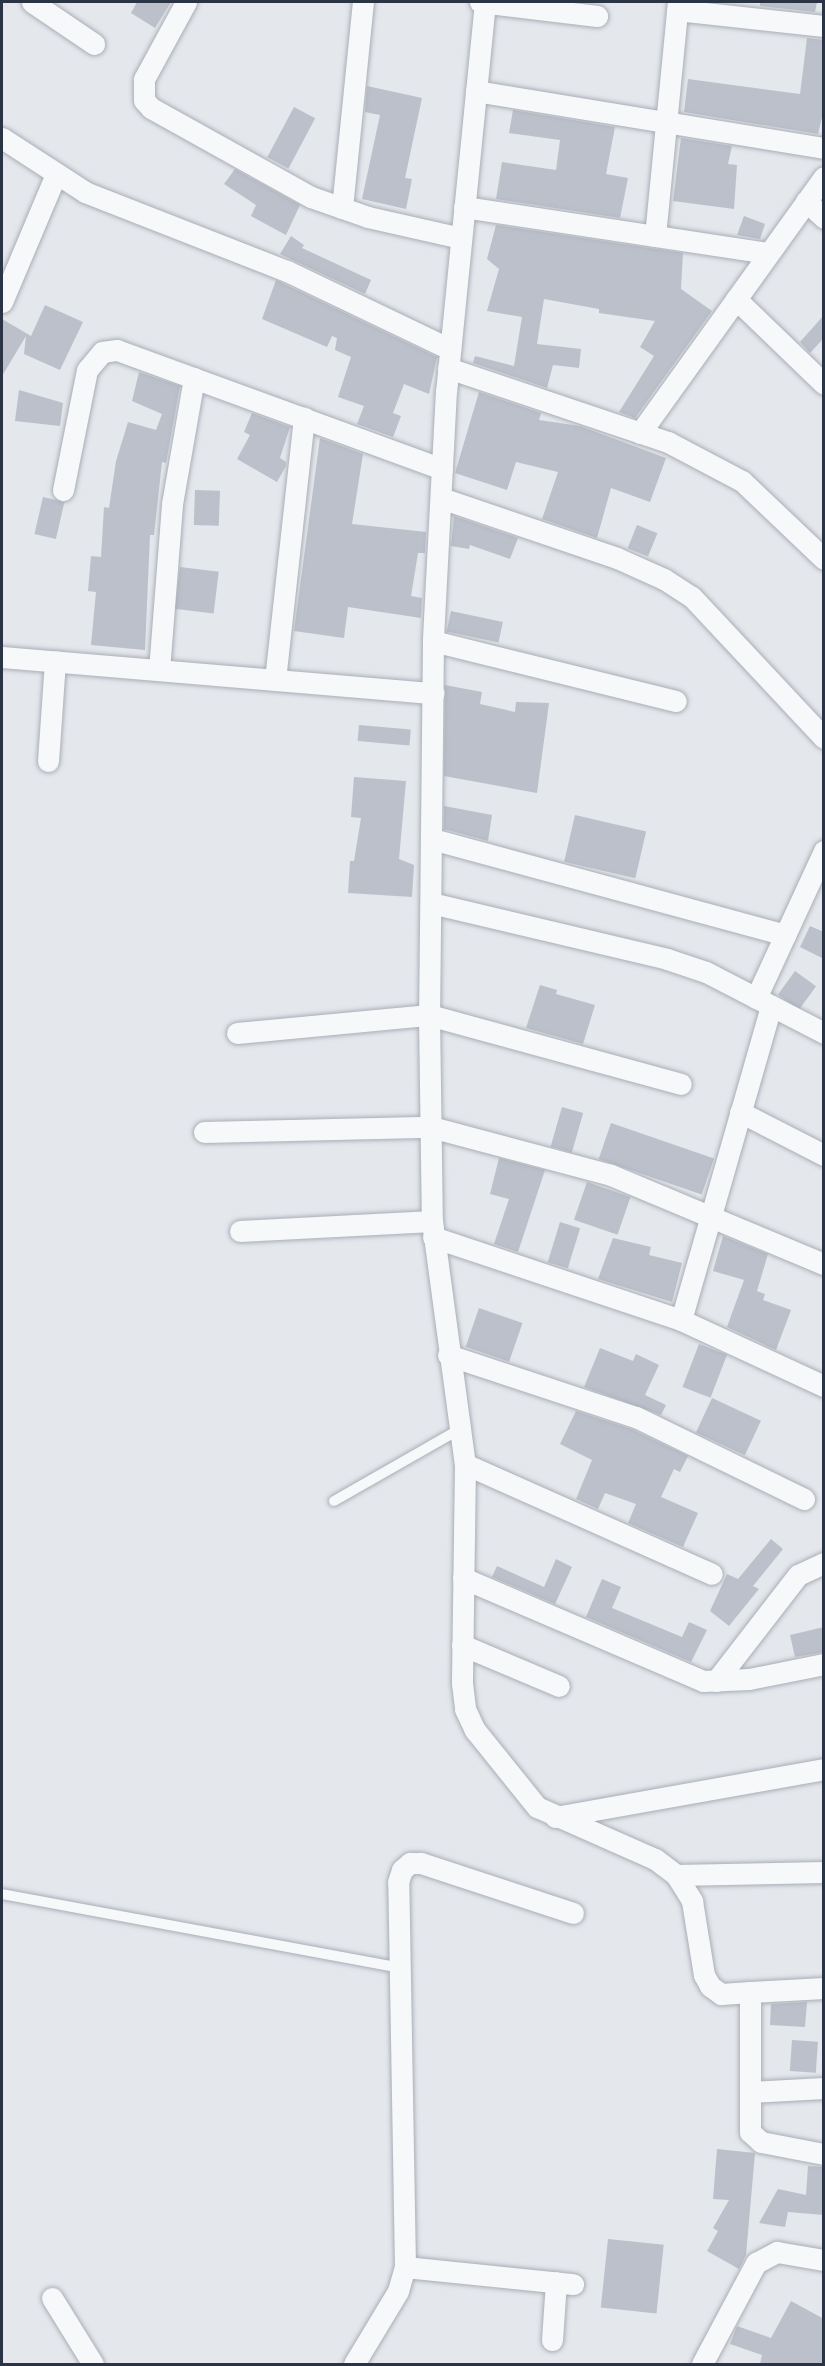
<!DOCTYPE html>
<style>
body{margin:0}
#map{position:relative;width:825px;height:2366px;overflow:hidden;background:#e4e7ec;font-family:Poppins,sans-serif}
div>[style]{position:absolute}
[style*='--x']{left:calc(var(--x)*1px);top:calc(var(--y)*1px);width:calc(var(--w)*1px);rotate:calc(var(--a)*1deg)}
.building>*{inset:0;background:#bbc0ca;transform-origin:0 0}
.roads{filter:drop-shadow(0 0 2px #a9aeb7) drop-shadow(0 0 2px #a9aeb7)}
.lane>*{height:10px;margin:-5px;padding:0 5px;transform-origin:5px;border-radius:5px;background:#f7f8fa}
.street>*{height:21px;margin:-10.5px;padding:0 10.5px;transform-origin:10.5px;border-radius:10.5px;background:#f7f8fa}
span{translate:-50% -50%;white-space:nowrap;text-align:center;line-height:1.15;-webkit-text-stroke:5px #f4f6f9;paint-order:stroke}
.frame{position:absolute;inset:0;border:3px solid #2b3445;pointer-events:none}
</style>
<div id="map">
<div class="building">
<div style="clip-path:polygon(137px 2px,171px 2px,155px 28px,131px 13px)"></div>
<div style="clip-path:polygon(760px 2px,817px 2px,815px 12px,760px 6px)"></div>
<div style="clip-path:polygon(807px 38px,824px 40px,824px 109px,818px 134px,684px 112px,688px 79px,800px 94px)"></div>
<div style="clip-path:polygon(367px 86px,422px 98px,405px 178px,412px 179px,406px 209px,362px 199px,380px 115px,365px 112px)"></div>
<div style="left:294px;top:107px;width:24px;height:57px;rotate:28deg"></div>
<div style="clip-path:polygon(513px 110px,615px 127px,606px 174px,628px 178px,620px 218px,496px 199px,502px 162px,556px 170px,560px 140px,509px 133px)"></div>
<div style="clip-path:polygon(681px 138px,732px 146px,728px 164px,737px 165px,734px 209px,673px 201px)"></div>
<div style="clip-path:polygon(235px 169px,300px 205px,286px 235px,251px 216px,256px 205px,224px 184px)"></div>
<div style="clip-path:polygon(744px 216px,765px 224px,760px 239px,737px 235px)"></div>
<div style="clip-path:polygon(496px 225px,683px 253px,681px 289px,712px 311px,635px 418px,619px 412px,654px 356px,640px 347px,655px 321px,599px 313px,599px 309px,544px 299px,537px 344px,581px 349px,579px 368px,553px 365px,547px 388px,473px 363px,475px 356px,514px 366px,522px 317px,487px 311px,499px 269px,487px 259px)"></div>
<div style="clip-path:polygon(291px 236px,304px 245px,302px 248px,371px 280px,365px 294px,280px 254px)"></div>
<div style="clip-path:polygon(276px 280px,437px 357px,429px 394px,404px 384px,393px 413px,401px 416px,393px 437px,357px 424px,364px 406px,338px 397px,351px 357px,335px 350px,337px 338px,332px 336px,327px 347px,262px 319px)"></div>
<div style="clip-path:polygon(45px 305px,83px 322px,60px 370px,24px 354px,26px 336px,2px 376px,2px 319px,31px 336px)"></div>
<div style="clip-path:polygon(824px 315px,824px 338px,810px 353px,800px 342px)"></div>
<div style="clip-path:polygon(139px 372px,180px 386px,166px 463px,162px 462px,154px 535px,150px 535px,145px 650px,91px 645px,96px 592px,88px 591px,91px 556px,101px 557px,104px 507px,109px 508px,116px 461px,128px 422px,156px 430px,162px 414px,132px 401px)"></div>
<div style="clip-path:polygon(19px 390px,63px 403px,60px 426px,15px 421px)"></div>
<div style="clip-path:polygon(479px 392px,541px 413px,539px 420px,580px 426px,666px 458px,650px 502px,611px 488px,597px 538px,542px 519px,558px 472px,516px 462px,507px 490px,455px 473px)"></div>
<div style="clip-path:polygon(252px 413px,290px 427px,280px 458px,286px 462px,286px 466px,277px 482px,237px 459px,250px 435px,244px 432px)"></div>
<div style="clip-path:polygon(320px 438px,363px 454px,352px 524px,426px 532px,425px 553px,418px 553px,411px 596px,422px 598px,421px 618px,348px 607px,344px 638px,294px 631px)"></div>
<div style="left:195px;top:490px;width:25px;height:35px;rotate:2deg"></div>
<div style="left:43px;top:497px;width:22px;height:38px;rotate:13deg"></div>
<div style="clip-path:polygon(454px 516px,518px 538px,510px 559px,470px 545px,469px 549px,451px 546px)"></div>
<div style="left:637px;top:525px;width:22px;height:25px;rotate:22deg"></div>
<div style="left:180px;top:567px;width:39px;height:42px;rotate:7deg"></div>
<div style="left:451px;top:611px;width:53px;height:21px;rotate:12deg"></div>
<div style="clip-path:polygon(445px 685px,482px 692px,480px 704px,515px 712px,516px 702px,549px 703px,537px 793px,444px 776px)"></div>
<div style="left:359px;top:725px;width:52px;height:16px;rotate:5deg"></div>
<div style="clip-path:polygon(354px 777px,406px 781px,399px 859px,414px 865px,412px 897px,348px 893px,350px 861px,354px 861px,361px 818px,351px 817px)"></div>
<div style="clip-path:polygon(444px 806px,492px 815px,488px 841px,444px 829px)"></div>
<div style="left:575px;top:815px;width:73px;height:48px;rotate:13deg"></div>
<div style="clip-path:polygon(810px 926px,824px 932px,824px 959px,800px 947px)"></div>
<div style="left:795px;top:971px;width:26px;height:29px;rotate:36deg"></div>
<div style="clip-path:polygon(540px 985px,557px 990px,556px 994px,595px 1005px,583px 1044px,526px 1028px)"></div>
<div style="left:562px;top:1107px;width:22px;height:41px;rotate:16deg"></div>
<div style="left:611px;top:1123px;width:109px;height:38px;rotate:19deg"></div>
<div style="clip-path:polygon(499px 1158px,545px 1170px,518px 1252px,494px 1244px,509px 1199px,490px 1194px)"></div>
<div style="left:587px;top:1182px;width:46px;height:40px;rotate:19deg"></div>
<div style="left:560px;top:1222px;width:21px;height:42px;rotate:17deg"></div>
<div style="clip-path:polygon(723px 1236px,768px 1254px,757px 1291px,765px 1294px,763px 1300px,791px 1310px,776px 1350px,727px 1327px,744px 1280px,713px 1271px)"></div>
<div style="clip-path:polygon(613px 1238px,651px 1247px,649px 1255px,682px 1263px,672px 1302px,598px 1279px)"></div>
<div style="left:479px;top:1308px;width:46px;height:41px;rotate:19deg"></div>
<div style="left:699px;top:1344px;width:30px;height:46px;rotate:21deg"></div>
<div style="clip-path:polygon(600px 1348px,633px 1361px,636px 1354px,659px 1365px,645px 1395px,666px 1405px,661px 1415px,584px 1387px)"></div>
<div style="left:712px;top:1398px;width:54px;height:38px;rotate:25deg"></div>
<div style="clip-path:polygon(576px 1411px,631px 1429px,688px 1456px,680px 1472px,674px 1469px,661px 1497px,698px 1513px,683px 1547px,628px 1523px,636px 1504px,605px 1493px,598px 1509px,576px 1499px,592px 1460px,560px 1444px)"></div>
<div style="clip-path:polygon(771px 1539px,783px 1549px,753px 1586px,759px 1589px,729px 1626px,710px 1611px,727px 1574px,738px 1579px)"></div>
<div style="clip-path:polygon(556px 1559px,572px 1567px,555px 1604px,492px 1577px,497px 1566px,544px 1587px)"></div>
<div style="clip-path:polygon(602px 1579px,621px 1587px,612px 1608px,682px 1637px,689px 1622px,707px 1630px,691px 1662px,586px 1617px)"></div>
<div style="clip-path:polygon(824px 1627px,824px 1652px,795px 1657px,790px 1635px)"></div>
<div style="clip-path:polygon(807px 2002px,805px 2027px,770px 2025px,771px 2004px)"></div>
<div style="left:792px;top:2040px;width:26px;height:31px;rotate:4deg"></div>
<div style="clip-path:polygon(717px 2149px,755px 2153px,746px 2255px,739px 2269px,707px 2251px,718px 2231px,713px 2228px,729px 2200px,713px 2199px)"></div>
<div style="clip-path:polygon(808px 2166px,824px 2167px,824px 2215px,788px 2212px,785px 2227px,759px 2223px,778px 2189px,806px 2195px)"></div>
<div style="left:608px;top:2239px;width:56px;height:69px;rotate:6deg"></div>
<div style="clip-path:polygon(791px 2301px,824px 2319px,824px 2364px,760px 2364px,762px 2355px,730px 2344px,737px 2326px,771px 2338px)"></div>
</div>
<div class="roads">
<div class="lane">
<div style="--x:334;--y:1501;--w:145;--a:-29.7"></div>
<div style="--x:2;--y:1894;--w:405;--a:10.5"></div>
</div>
<div class="street">
<div style="--x:32;--y:2;--w:75;--a:34.1"></div>
<div style="--x:186;--y:2;--w:88;--a:118.6"></div>
<div style="--x:144;--y:79;--w:21;--a:90"></div>
<div style="--x:144;--y:100;--w:11;--a:49"></div>
<div style="--x:151;--y:108;--w:183;--a:29.1"></div>
<div style="--x:311;--y:197;--w:60;--a:19.3"></div>
<div style="--x:368;--y:217;--w:95;--a:12.7"></div>
<div style="--x:480;--y:2;--w:118;--a:6.8"></div>
<div style="--x:485;--y:2;--w:390;--a:95.7"></div>
<div style="--x:446;--y:390;--w:251;--a:93"></div>
<div style="--x:433;--y:641;--w:374;--a:90.6"></div>
<div style="--x:429;--y:1015;--w:206;--a:89.2"></div>
<div style="--x:432;--y:1221;--w:245;--a:82.3"></div>
<div style="--x:465;--y:1464;--w:219;--a:90.8"></div>
<div style="--x:462;--y:1683;--w:26;--a:83"></div>
<div style="--x:465;--y:1709;--w:23;--a:65"></div>
<div style="--x:475;--y:1730;--w:99;--a:51.2"></div>
<div style="--x:537;--y:1807;--w:129;--a:23.8"></div>
<div style="--x:655;--y:1859;--w:26;--a:37"></div>
<div style="--x:676;--y:1875;--w:31;--a:58"></div>
<div style="--x:692;--y:1901;--w:75;--a:80.8"></div>
<div style="--x:704;--y:1975;--w:13;--a:61"></div>
<div style="--x:710;--y:1986;--w:14;--a:36"></div>
<div style="--x:721;--y:1994;--w:29;--a:-4"></div>
<div style="--x:750;--y:1992;--w:140;--a:90"></div>
<div style="--x:750;--y:2132;--w:15;--a:42"></div>
<div style="--x:761;--y:2142;--w:64;--a:10.8"></div>
<div style="--x:677;--y:10;--w:148;--a:6.2"></div>
<div style="--x:476;--y:91;--w:353;--a:9.3"></div>
<div style="--x:2;--y:138;--w:99;--a:33"></div>
<div style="--x:85;--y:192;--w:217;--a:21.4"></div>
<div style="--x:287;--y:271;--w:181;--a:25.6"></div>
<div style="--x:806;--y:201;--w:25;--a:43"></div>
<div style="--x:464;--y:207;--w:308;--a:8.6"></div>
<div style="--x:342;--y:208;--w:207;--a:-84.2"></div>
<div style="--x:655;--y:236;--w:235;--a:-84.4"></div>
<div style="--x:736;--y:299;--w:122;--a:44"></div>
<div style="--x:2;--y:302;--w:139;--a:-67.1"></div>
<div style="--x:448;--y:368;--w:232;--a:18.6"></div>
<div style="--x:668;--y:442;--w:84;--a:27.8"></div>
<div style="--x:742;--y:481;--w:113;--a:43.6"></div>
<div style="--x:640;--y:433;--w:315;--a:-54.3"></div>
<div style="--x:63;--y:490;--w:122;--a:-78.7"></div>
<div style="--x:87;--y:370;--w:23;--a:-50"></div>
<div style="--x:102;--y:352;--w:15;--a:-8"></div>
<div style="--x:117;--y:350;--w:346;--a:20.1"></div>
<div style="--x:441;--y:498;--w:186;--a:18.8"></div>
<div style="--x:617;--y:558;--w:51;--a:24.1"></div>
<div style="--x:664;--y:579;--w:33;--a:33"></div>
<div style="--x:692;--y:597;--w:193;--a:46.9"></div>
<div style="--x:433;--y:641;--w:250;--a:13.9"></div>
<div style="--x:2;--y:657;--w:433;--a:4.8"></div>
<div style="--x:159;--y:670;--w:167;--a:-85.5"></div>
<div style="--x:172;--y:504;--w:128;--a:-80.1"></div>
<div style="--x:275;--y:680;--w:264;--a:-83.7"></div>
<div style="--x:48;--y:761;--w:100;--a:-86"></div>
<div style="--x:432;--y:839;--w:366;--a:15.2"></div>
<div style="--x:431;--y:903;--w:243;--a:13.3"></div>
<div style="--x:667;--y:959;--w:41;--a:18.4"></div>
<div style="--x:706;--y:972;--w:133;--a:27.3"></div>
<div style="--x:756;--y:998;--w:162;--a:-65.2"></div>
<div style="--x:237;--y:1033;--w:193;--a:-5.4"></div>
<div style="--x:429;--y:1015;--w:261;--a:15.3"></div>
<div style="--x:740;--y:1112;--w:94;--a:27.1"></div>
<div style="--x:204;--y:1132;--w:227;--a:-1.3"></div>
<div style="--x:431;--y:1127;--w:186;--a:14.9"></div>
<div style="--x:611;--y:1175;--w:231;--a:22.7"></div>
<div style="--x:240;--y:1231;--w:192;--a:-3"></div>
<div style="--x:433;--y:1237;--w:262;--a:18.5"></div>
<div style="--x:681;--y:1320;--w:157;--a:24.8"></div>
<div style="--x:681;--y:1320;--w:327;--a:-74"></div>
<div style="--x:448;--y:1355;--w:198;--a:18.3"></div>
<div style="--x:636;--y:1417;--w:187;--a:26"></div>
<div style="--x:465;--y:1464;--w:270;--a:24"></div>
<div style="--x:463;--y:1578;--w:261;--a:23.2"></div>
<div style="--x:703;--y:1681;--w:46;--a:-2.5"></div>
<div style="--x:749;--y:1679;--w:76;--a:-11.3"></div>
<div style="--x:462;--y:1645;--w:105;--a:22.9"></div>
<div style="--x:716;--y:1681;--w:134;--a:-52.3"></div>
<div style="--x:798;--y:1575;--w:29;--a:-25"></div>
<div style="--x:555;--y:1817;--w:273;--a:-10.1"></div>
<div style="--x:676;--y:1875;--w:148;--a:-1.2"></div>
<div style="--x:750;--y:1992;--w:74;--a:-3.1"></div>
<div style="--x:750;--y:2092;--w:74;--a:-3.1"></div>
<div style="--x:405;--y:2267;--w:169;--a:5.8"></div>
<div style="--x:52;--y:2298;--w:78;--a:58.2"></div>
<div style="--x:552;--y:2340;--w:58;--a:-86.1"></div>
<div style="--x:354;--y:2364;--w:85;--a:-58.9"></div>
<div style="--x:398;--y:2291;--w:25;--a:-74"></div>
<div style="--x:405;--y:2267;--w:385;--a:-91"></div>
<div style="--x:398;--y:1882;--w:13;--a:-72"></div>
<div style="--x:402;--y:1870;--w:11;--a:-41"></div>
<div style="--x:410;--y:1863;--w:11;--a:0"></div>
<div style="--x:421;--y:1863;--w:160;--a:18.2"></div>
<div style="--x:702;--y:2364;--w:115;--a:-61.9"></div>
<div style="--x:756;--y:2263;--w:24;--a:-28"></div>
<div style="--x:777;--y:2252;--w:48;--a:9.7"></div>
</div>
</div>
<div class="frame"></div>
</div>
